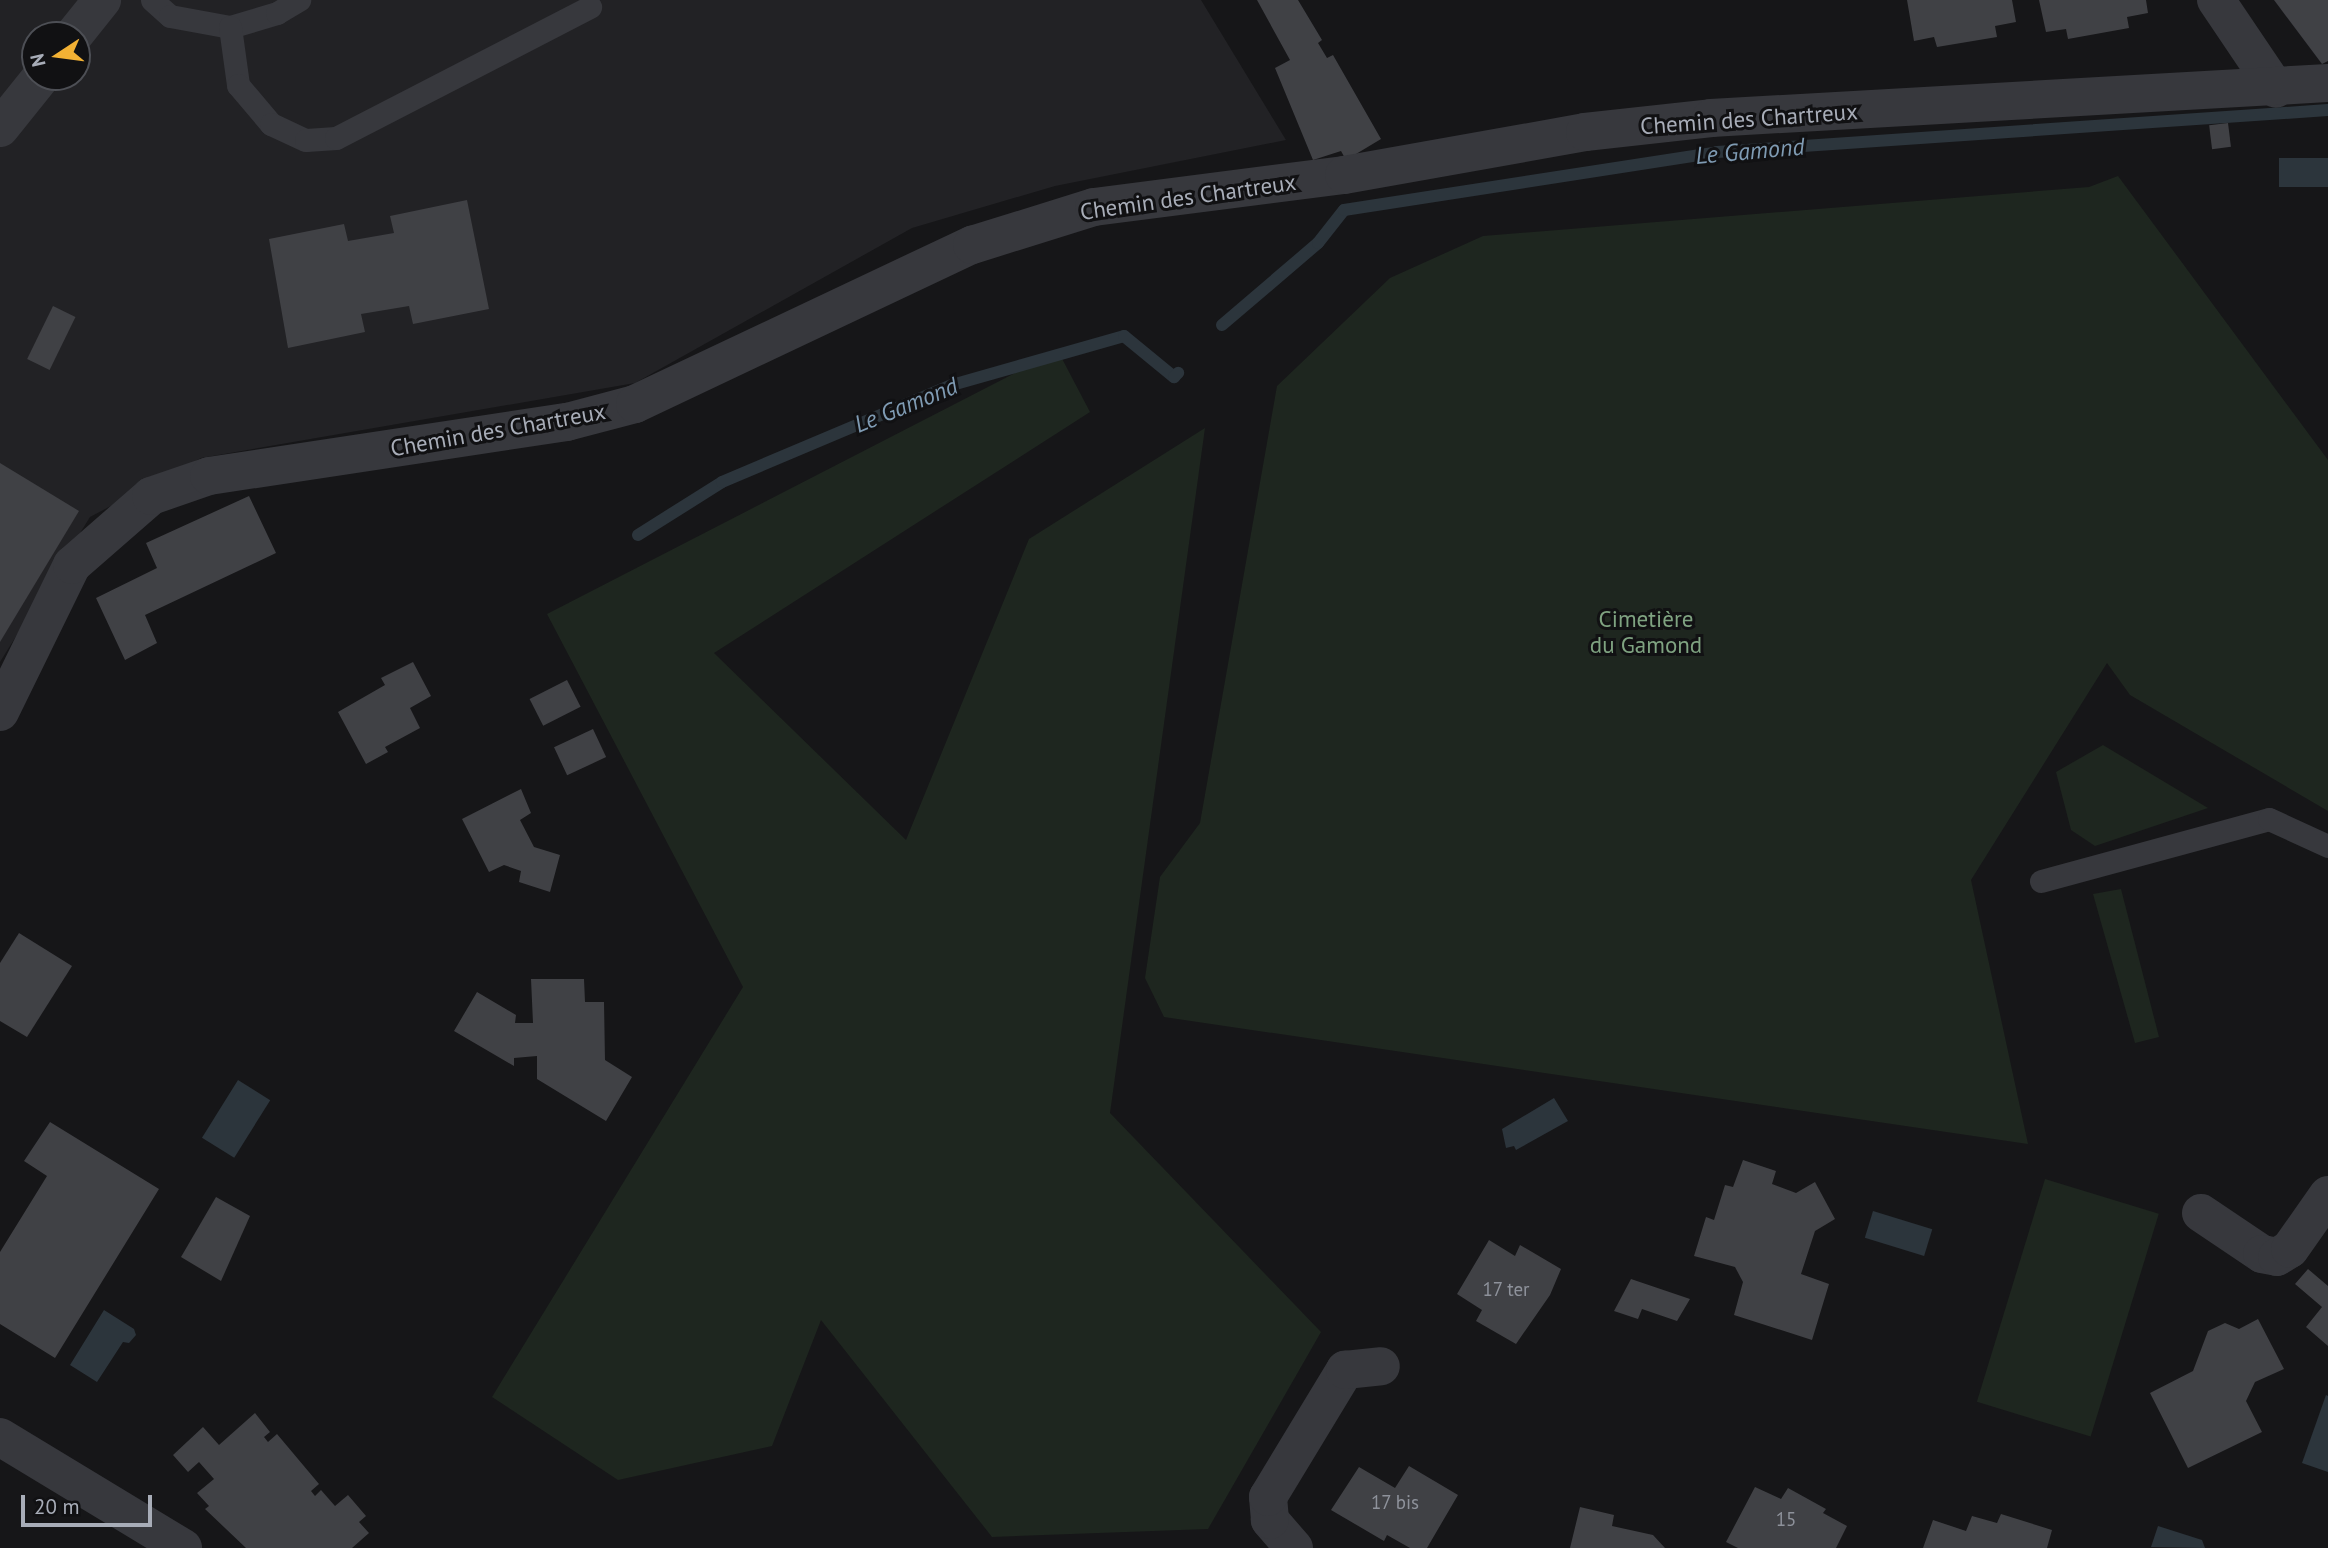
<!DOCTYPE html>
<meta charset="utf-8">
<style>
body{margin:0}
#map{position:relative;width:2328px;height:1548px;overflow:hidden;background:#161618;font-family:"PT Sans",sans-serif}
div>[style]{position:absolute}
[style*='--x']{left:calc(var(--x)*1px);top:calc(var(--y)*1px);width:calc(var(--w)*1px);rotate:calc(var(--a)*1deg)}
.built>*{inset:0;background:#222225}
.green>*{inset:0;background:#1e261f;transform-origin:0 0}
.water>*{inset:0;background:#2c353c;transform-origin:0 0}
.stream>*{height:12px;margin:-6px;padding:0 6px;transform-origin:6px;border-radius:6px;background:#2c353c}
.building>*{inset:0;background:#404145;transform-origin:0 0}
.service>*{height:23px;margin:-11.5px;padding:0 11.5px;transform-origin:11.5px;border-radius:11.5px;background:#37383d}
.minor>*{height:38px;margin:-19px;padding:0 19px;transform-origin:19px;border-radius:19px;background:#37383d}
span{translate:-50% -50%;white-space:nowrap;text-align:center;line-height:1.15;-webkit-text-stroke:6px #111113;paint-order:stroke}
.number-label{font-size:19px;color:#8e929b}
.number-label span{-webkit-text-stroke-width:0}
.street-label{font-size:23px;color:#a8adb8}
.park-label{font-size:23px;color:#7fa381}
.water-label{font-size:24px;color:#7f9bb3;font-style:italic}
.north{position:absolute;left:21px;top:21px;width:70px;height:70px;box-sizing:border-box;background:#111113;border:2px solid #4d4f55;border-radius:50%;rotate:257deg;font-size:19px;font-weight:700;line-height:28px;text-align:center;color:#a8adb8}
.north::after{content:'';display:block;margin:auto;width:24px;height:32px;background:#f2b134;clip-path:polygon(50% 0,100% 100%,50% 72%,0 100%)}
.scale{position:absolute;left:21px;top:1495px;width:131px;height:32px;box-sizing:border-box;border:4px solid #a8adb8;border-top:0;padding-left:9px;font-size:21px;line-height:24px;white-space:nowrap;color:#a8adb8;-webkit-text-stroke:5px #111113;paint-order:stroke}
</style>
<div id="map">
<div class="built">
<div style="clip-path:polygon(evenodd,0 0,1201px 0,1286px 140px,1055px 186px,912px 228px,635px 383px,201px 458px,90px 517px,0 662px,0 0,35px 35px,77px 35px,77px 77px,35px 77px,35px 35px)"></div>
</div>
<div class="green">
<div style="clip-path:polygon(2118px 176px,2328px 460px,2328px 811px,2130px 695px,2107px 663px,1971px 880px,2028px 1144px,1164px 1017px,1145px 978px,1160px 877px,1200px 823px,1277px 386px,1390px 278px,1483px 236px,2089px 187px)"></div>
<div style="clip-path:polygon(1058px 351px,1090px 412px,714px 653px,906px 840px,1029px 539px,1205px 428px,1110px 1113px,1321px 1332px,1208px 1529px,992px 1537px,821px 1320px,772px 1446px,618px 1480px,492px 1397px,743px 987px,547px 614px)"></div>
<div style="clip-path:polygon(2103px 745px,2208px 808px,2095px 846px,2071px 830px,2056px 772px)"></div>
<div style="clip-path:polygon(2121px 889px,2159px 1037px,2135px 1043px,2093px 894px)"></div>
<div style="left:2045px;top:1179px;width:119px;height:233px;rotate:17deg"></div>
</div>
<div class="water">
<div style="left:2279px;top:158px;width:49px;height:29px"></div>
<div style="left:238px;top:1080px;width:38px;height:68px;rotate:32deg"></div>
<div style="clip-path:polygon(1554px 1098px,1568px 1121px,1516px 1150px,1514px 1146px,1506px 1148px,1502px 1129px)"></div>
<div style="left:1873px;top:1211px;width:62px;height:28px;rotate:17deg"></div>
<div style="clip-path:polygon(104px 1310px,134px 1329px,136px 1335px,129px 1343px,123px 1342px,97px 1382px,70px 1365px)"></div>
<div style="clip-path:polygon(2326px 1395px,2328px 1396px,2328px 1472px,2302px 1463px)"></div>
<div style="clip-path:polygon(2158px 1526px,2202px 1540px,2205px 1548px,2151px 1547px)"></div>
</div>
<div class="stream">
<div style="--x:1222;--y:325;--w:126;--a:-40.5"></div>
<div style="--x:1318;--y:243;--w:42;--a:-51.8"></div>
<div style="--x:1344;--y:210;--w:377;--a:-8.8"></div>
<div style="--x:1717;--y:152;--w:612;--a:-3.93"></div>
<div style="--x:638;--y:535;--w:99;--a:-32.2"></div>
<div style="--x:722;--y:482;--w:250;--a:-22.9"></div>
<div style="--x:952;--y:385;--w:179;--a:-15.9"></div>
<div style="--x:1124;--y:336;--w:65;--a:39.4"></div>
<div style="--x:1174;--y:377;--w:6;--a:-45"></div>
</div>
<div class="building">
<div style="clip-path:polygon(1257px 0,1298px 0,1322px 40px,1318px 43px,1327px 58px,1333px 55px,1381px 139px,1346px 160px,1341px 151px,1313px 160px,1275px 68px,1290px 60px)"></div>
<div style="clip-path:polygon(1907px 0,2012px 0,2016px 22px,1995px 26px,1997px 37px,1937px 47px,1934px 37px,1914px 41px)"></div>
<div style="clip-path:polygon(2039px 0,2146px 0,2148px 13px,2127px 17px,2129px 28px,2068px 39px,2066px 29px,2046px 32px)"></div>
<div style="clip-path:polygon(2274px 0,2328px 0,2328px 61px,2322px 64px)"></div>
<div style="left:2228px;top:123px;width:24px;height:19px;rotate:83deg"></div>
<div style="clip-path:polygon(467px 200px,489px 309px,413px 324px,409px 306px,361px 314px,365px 332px,288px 348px,269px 239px,344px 224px,348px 241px,394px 233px,390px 216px)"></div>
<div style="left:53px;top:306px;width:25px;height:59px;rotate:26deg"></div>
<div style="clip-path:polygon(0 463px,79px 511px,0 642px)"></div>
<div style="clip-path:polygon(249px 496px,276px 553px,145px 615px,157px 643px,125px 660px,96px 598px,157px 568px,146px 543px)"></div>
<div style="clip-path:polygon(413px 662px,431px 696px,410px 708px,420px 728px,385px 747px,388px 752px,366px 764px,338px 712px,385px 685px,381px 678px)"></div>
<div style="left:567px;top:680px;width:30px;height:42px;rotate:63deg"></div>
<div style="left:593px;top:729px;width:31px;height:43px;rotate:65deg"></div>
<div style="clip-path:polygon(521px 789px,531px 813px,520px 820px,534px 847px,560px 855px,550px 892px,519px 882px,521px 871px,504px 865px,489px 872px,462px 819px)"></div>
<div style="clip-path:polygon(19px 933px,72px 966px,27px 1037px,0 1021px,0 963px)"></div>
<div style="clip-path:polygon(531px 979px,584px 979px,585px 1002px,604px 1002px,605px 1060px,632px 1077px,606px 1121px,537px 1079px,537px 1056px,514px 1058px,514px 1066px,454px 1031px,477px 992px,516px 1015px,515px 1023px,533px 1023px)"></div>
<div style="clip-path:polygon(50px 1122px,159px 1189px,55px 1358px,0 1324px,0 1252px,47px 1176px,24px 1161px)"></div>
<div style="clip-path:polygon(1743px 1160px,1776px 1171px,1772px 1184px,1796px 1193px,1815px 1182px,1835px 1219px,1815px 1231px,1801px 1274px,1829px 1284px,1812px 1340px,1734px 1315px,1743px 1282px,1735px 1267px,1694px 1256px,1706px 1217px,1714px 1220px,1725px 1185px,1733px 1187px)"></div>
<div style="clip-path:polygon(216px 1197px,250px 1216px,221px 1281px,181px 1257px)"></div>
<div style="clip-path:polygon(1489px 1240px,1515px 1256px,1520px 1245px,1561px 1269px,1550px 1295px,1516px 1344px,1476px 1321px,1482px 1310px,1457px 1294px)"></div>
<div style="clip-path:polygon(2308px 1269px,2328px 1286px,2328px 1346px,2306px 1327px,2322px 1307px,2295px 1284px)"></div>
<div style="clip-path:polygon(1631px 1279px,1690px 1299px,1677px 1321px,1642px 1309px,1638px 1319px,1614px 1311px)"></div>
<div style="clip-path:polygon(2258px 1319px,2284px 1369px,2255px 1382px,2246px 1401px,2262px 1432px,2188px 1468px,2150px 1393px,2193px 1371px,2208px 1331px,2225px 1323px,2239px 1329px)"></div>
<div style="clip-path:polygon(255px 1413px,270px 1432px,264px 1437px,268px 1442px,277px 1434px,319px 1484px,311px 1491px,315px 1496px,321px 1490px,335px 1506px,348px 1495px,366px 1516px,359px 1522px,369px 1533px,352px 1548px,246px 1548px,205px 1509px,209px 1506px,197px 1493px,214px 1479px,199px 1462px,188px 1472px,173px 1455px,203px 1427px,219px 1445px)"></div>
<div style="clip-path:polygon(1409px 1466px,1458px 1495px,1427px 1548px,1410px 1548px,1387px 1535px,1384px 1541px,1331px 1510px,1359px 1467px,1395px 1488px)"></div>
<div style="clip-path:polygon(1755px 1487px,1781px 1499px,1788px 1488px,1826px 1509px,1823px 1513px,1847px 1526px,1836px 1548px,1738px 1548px,1726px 1542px)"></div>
<div style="clip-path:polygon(1580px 1507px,1614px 1515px,1612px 1526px,1653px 1535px,1665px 1548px,1570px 1548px)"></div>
<div style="clip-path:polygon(2001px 1514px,2052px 1530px,2047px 1548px,1923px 1548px,1933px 1520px,1966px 1531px,1972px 1516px,1997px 1523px)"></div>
</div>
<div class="service">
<div style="--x:152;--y:0;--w:24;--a:42"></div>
<div style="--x:170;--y:16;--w:61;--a:10.4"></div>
<div style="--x:230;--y:27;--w:49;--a:-16.6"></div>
<div style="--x:277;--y:13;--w:26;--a:-31"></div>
<div style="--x:230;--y:27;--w:59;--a:82.1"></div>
<div style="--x:238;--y:85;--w:51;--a:49.8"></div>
<div style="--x:271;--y:124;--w:38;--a:25"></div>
<div style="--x:306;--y:140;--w:30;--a:-4"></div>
<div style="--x:336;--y:138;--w:286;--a:-27.3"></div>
<div style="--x:2041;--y:881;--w:236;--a:-15.2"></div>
<div style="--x:2269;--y:819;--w:65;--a:24.6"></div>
</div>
<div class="minor">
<div style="--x:2216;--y:0;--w:107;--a:56"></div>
<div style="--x:74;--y:35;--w:45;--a:-51.3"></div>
<div style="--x:0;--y:128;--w:65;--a:-51.2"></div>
<div style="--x:0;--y:712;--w:164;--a:-63.9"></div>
<div style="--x:72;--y:565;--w:105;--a:-41.1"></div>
<div style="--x:151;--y:496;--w:61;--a:-19"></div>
<div style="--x:209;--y:476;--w:362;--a:-8.6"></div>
<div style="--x:567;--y:422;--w:70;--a:-14.8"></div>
<div style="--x:635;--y:404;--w:373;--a:-25.3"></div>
<div style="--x:972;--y:245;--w:128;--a:-17.3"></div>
<div style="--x:1094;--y:207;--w:252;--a:-7.3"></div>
<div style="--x:1344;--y:175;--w:245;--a:-10.1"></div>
<div style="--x:1585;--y:132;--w:127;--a:-6.3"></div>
<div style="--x:1711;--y:118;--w:618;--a:-3.25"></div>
<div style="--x:2201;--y:1213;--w:73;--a:33.9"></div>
<div style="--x:2262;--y:1254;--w:15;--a:11"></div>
<div style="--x:2277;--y:1257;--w:15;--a:-32"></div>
<div style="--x:2290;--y:1249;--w:66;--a:-54.9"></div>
<div style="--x:0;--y:1437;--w:214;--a:31.2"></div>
<div style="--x:1294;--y:1548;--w:37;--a:-131"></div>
<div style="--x:1270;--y:1520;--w:23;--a:-95"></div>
<div style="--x:1268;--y:1497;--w:149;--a:-58.8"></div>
<div style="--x:1345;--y:1370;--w:36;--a:-6"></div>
</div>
<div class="number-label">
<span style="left:1506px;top:1290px">17 ter</span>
<span style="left:1395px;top:1503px">17 bis</span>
<span style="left:1786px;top:1520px">15</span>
</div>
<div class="street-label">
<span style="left:1749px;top:119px;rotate:-4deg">Chemin des Chartreux</span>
<span style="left:1188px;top:197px;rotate:-8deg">Chemin des Chartreux</span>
<span style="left:498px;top:430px;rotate:-10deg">Chemin des Chartreux</span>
</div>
<div class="park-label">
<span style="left:1646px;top:632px">Cimetière<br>du Gamond</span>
</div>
<div class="water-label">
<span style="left:1750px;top:151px;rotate:-5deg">Le Gamond</span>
<span style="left:906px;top:405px;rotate:-22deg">Le Gamond</span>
</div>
<div class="north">N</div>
<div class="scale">20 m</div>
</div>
